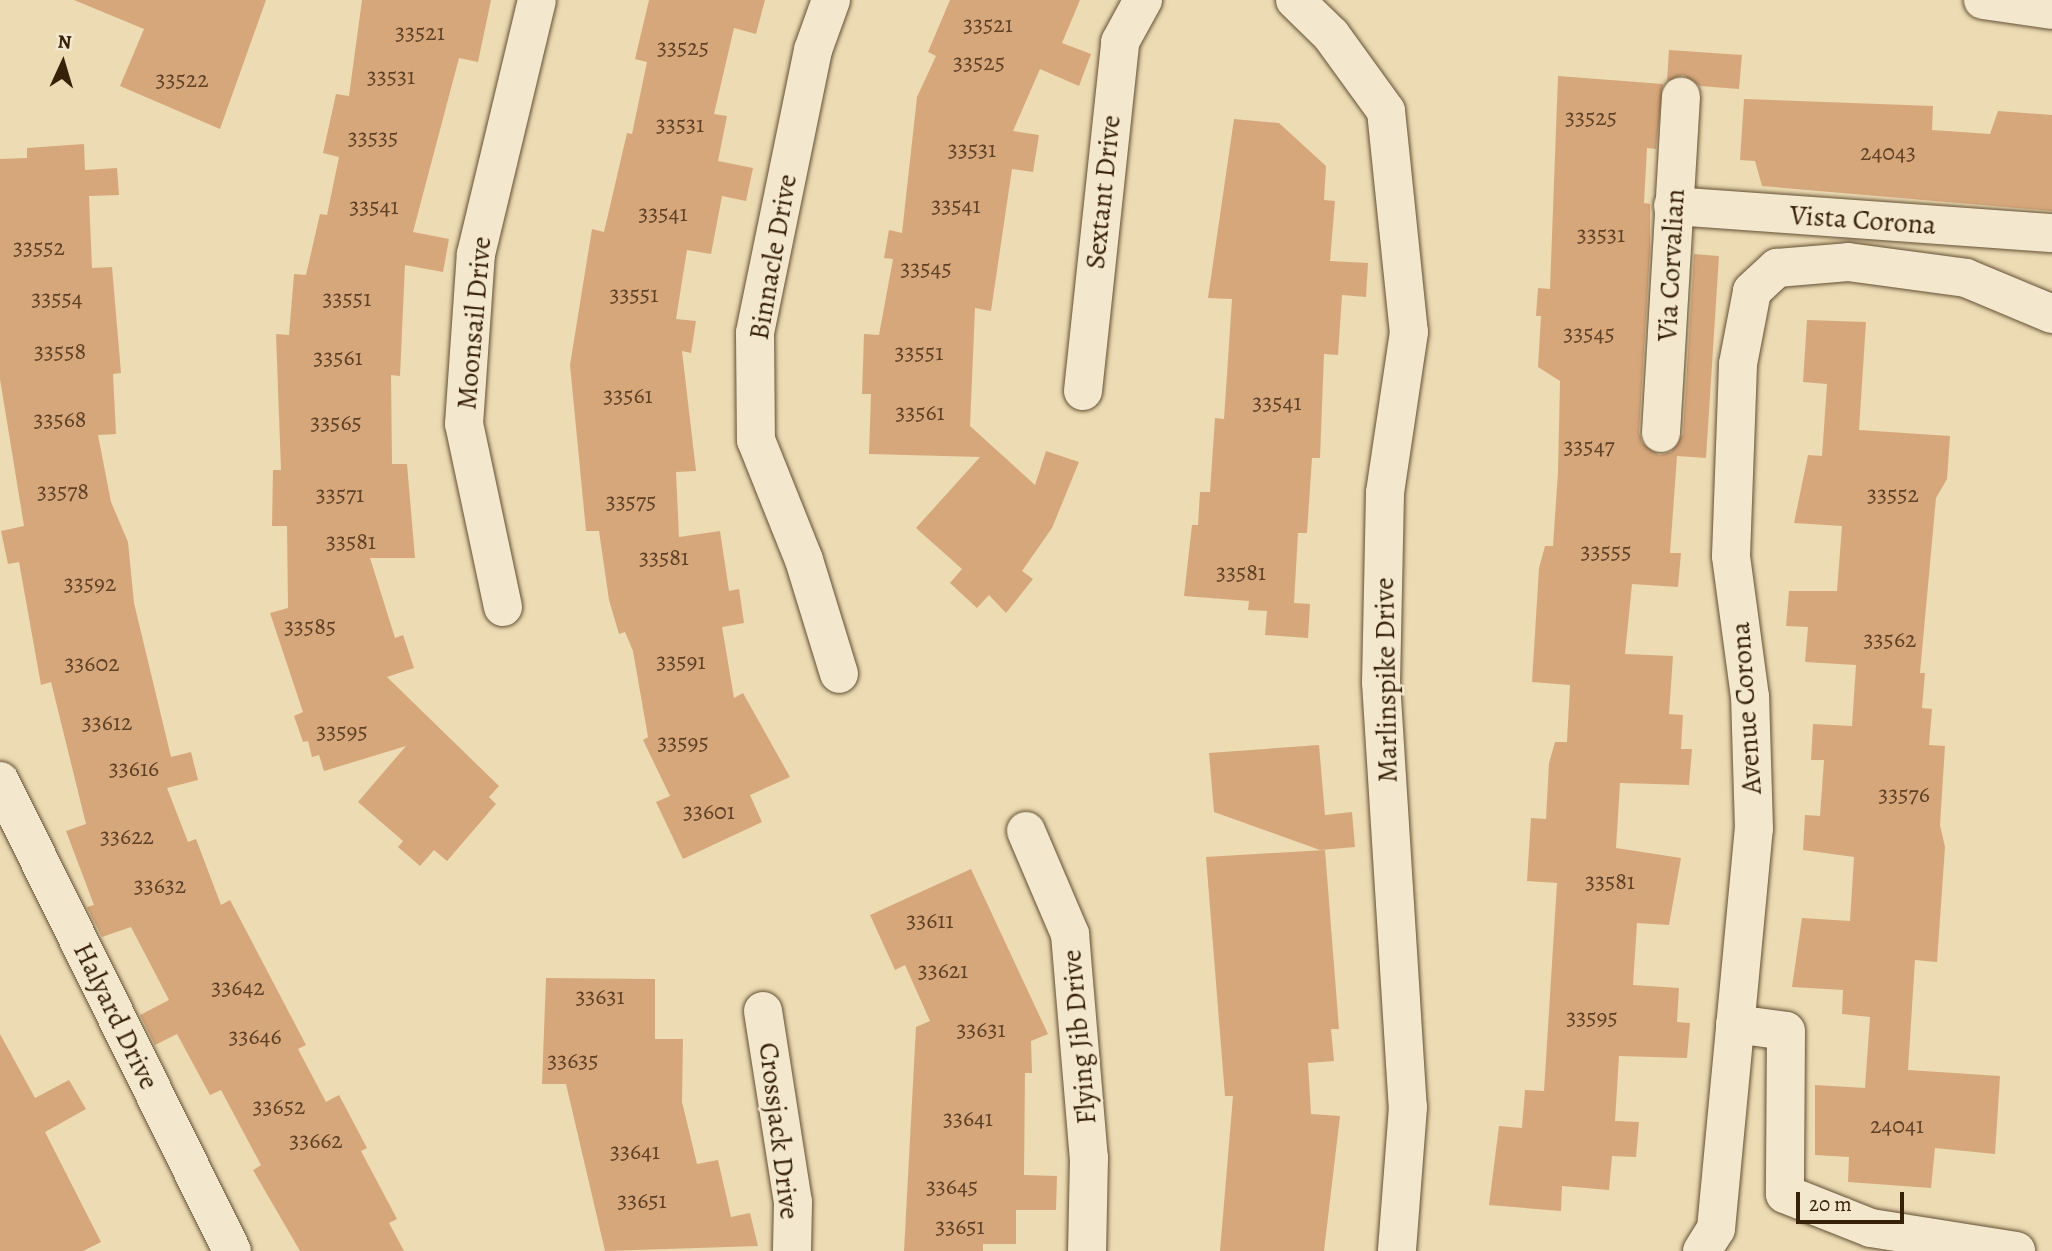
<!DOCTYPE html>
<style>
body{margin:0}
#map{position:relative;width:2052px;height:1251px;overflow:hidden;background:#ecdbb3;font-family:Alegreya,serif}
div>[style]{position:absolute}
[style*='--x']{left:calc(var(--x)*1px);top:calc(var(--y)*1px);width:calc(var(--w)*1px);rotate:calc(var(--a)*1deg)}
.building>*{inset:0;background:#d7a77c}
.roads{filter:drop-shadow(0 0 2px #645034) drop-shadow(0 0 2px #645034)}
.street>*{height:38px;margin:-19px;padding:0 19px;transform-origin:19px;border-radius:19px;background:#f3e8ce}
.secondary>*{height:38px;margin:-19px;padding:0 19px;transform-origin:19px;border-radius:19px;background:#f3e8ce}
span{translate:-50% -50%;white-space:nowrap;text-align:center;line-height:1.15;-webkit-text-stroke:5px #f3e8ce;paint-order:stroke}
.number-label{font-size:24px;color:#5f4226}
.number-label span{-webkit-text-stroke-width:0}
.street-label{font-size:28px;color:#372109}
.north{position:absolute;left:28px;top:28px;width:70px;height:70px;-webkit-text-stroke:5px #f3e8ce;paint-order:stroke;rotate:4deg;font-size:19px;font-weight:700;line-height:28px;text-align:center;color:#372109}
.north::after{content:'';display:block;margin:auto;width:24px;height:32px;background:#372109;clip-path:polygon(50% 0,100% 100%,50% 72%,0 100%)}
.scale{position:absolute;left:1796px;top:1192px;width:108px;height:32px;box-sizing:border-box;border:4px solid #372109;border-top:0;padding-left:9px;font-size:21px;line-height:24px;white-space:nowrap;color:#372109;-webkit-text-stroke:5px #f3e8ce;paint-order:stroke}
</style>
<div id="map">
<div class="building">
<div style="clip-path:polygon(74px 0,266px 0,220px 129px,120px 86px,144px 29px)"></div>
<div style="clip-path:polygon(362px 0,491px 0,478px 62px,459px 58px,413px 232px,449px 239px,443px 272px,405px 265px,400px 376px,391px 375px,392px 464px,407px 464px,415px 558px,370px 558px,395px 638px,403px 635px,414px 668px,387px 677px,499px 786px,489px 797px,496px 804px,447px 861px,434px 850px,420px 866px,398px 847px,403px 841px,358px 802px,406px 746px,324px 771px,319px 755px,312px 757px,308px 741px,303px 742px,294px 716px,303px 712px,270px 613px,288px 608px,287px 526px,272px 526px,273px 470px,281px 470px,276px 334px,289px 335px,294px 274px,306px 275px,320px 214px,327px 215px,339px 157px,323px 153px,336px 94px,349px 96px)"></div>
<div style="clip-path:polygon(649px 0,765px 0,756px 34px,734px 28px,714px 114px,727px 116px,718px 161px,753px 168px,746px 201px,722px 196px,711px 254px,687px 250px,676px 319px,696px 321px,691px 353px,682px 351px,696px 471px,676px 472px,679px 537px,720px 531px,729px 591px,739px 589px,744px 623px,722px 627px,734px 698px,743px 693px,790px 777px,750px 795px,762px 822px,683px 859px,656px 802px,670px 796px,643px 740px,648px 737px,633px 651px,625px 632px,619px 634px,609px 600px,599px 531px,586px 531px,570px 365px,592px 229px,604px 232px,627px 133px,632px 134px,647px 62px,635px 59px)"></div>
<div style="clip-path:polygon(950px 0,1080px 0,1062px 43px,1091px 54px,1079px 86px,1040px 69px,1013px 131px,1039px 135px,1033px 172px,1012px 169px,991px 311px,975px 308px,970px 426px,1035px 485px,1046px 451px,1079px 462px,1052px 528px,1022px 571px,1033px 579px,1006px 613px,989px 595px,977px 608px,950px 583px,962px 569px,916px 528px,980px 457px,869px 454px,871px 394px,862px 394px,864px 334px,879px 335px,893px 259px,884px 258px,889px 230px,902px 233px,917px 97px,936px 56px,928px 52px)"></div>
<div style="clip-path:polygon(1669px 50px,1742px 55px,1739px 89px,1700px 86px,1683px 75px,1667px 81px)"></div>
<div style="clip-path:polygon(1558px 76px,1663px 84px,1656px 149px,1647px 148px,1644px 203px,1650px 204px,1650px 251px,1639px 432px,1642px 443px,1659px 455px,1671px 452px,1683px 434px,1694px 254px,1719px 256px,1706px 458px,1677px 456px,1670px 553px,1681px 553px,1678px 587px,1632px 584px,1625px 654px,1673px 656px,1669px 714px,1683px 715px,1681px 749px,1692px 749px,1689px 785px,1620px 783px,1616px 848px,1681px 858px,1669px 925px,1637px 923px,1633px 985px,1679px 988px,1677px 1022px,1690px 1023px,1687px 1058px,1619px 1056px,1615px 1121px,1639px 1122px,1636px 1157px,1612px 1156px,1609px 1190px,1562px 1186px,1561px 1211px,1489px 1205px,1499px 1126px,1522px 1128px,1525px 1090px,1544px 1091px,1557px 883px,1527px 881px,1531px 818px,1546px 819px,1549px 763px,1555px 742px,1567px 742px,1570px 685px,1532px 682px,1539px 568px,1545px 546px,1553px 546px,1558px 472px,1560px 381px,1538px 367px,1541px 316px,1536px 316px,1538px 288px,1550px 289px)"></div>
<div style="clip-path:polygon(1744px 99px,1933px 106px,1932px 130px,1990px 134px,1998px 111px,2052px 115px,2052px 211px,1762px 186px,1755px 161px,1740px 160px)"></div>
<div style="clip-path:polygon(1234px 119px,1279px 123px,1326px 166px,1324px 200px,1335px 201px,1330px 261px,1368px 263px,1366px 297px,1342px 295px,1338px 355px,1324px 354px,1320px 458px,1312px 458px,1307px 533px,1298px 533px,1294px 603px,1310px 604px,1308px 638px,1265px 635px,1267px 611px,1248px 610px,1249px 601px,1184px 596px,1192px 525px,1198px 525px,1200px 492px,1210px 492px,1215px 418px,1224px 419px,1232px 299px,1208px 298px)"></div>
<div style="clip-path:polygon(84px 144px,85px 170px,117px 168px,119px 195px,89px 196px,92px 268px,112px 267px,121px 373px,113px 374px,116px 434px,98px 435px,111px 502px,128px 542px,134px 603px,171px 757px,191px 752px,198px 780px,167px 788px,188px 842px,196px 839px,221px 905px,230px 900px,306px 1045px,298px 1049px,326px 1102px,339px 1095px,367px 1148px,361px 1151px,397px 1219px,389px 1223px,404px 1251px,300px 1251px,253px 1170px,261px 1165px,221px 1090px,210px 1095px,177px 1034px,155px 1045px,140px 1015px,169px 1000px,131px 927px,102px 937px,87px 907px,94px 905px,66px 831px,86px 824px,51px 682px,41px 685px,19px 562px,8px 564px,1px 531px,24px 526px,0 379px,0 159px,27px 158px,27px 148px)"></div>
<div style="clip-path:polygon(1807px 320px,1866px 322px,1859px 430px,1950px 436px,1947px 479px,1936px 498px,1920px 673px,1925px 673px,1922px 708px,1932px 709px,1929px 745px,1945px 746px,1940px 825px,1945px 847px,1937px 962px,1915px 960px,1908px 1070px,2000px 1076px,1995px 1154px,1935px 1148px,1931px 1188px,1848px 1182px,1849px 1157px,1815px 1155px,1815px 1085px,1865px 1088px,1870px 1017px,1842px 1014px,1843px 990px,1792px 987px,1802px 918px,1850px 921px,1854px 857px,1803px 850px,1805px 815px,1820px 816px,1824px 760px,1811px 760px,1813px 724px,1852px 726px,1856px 665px,1805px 662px,1808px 627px,1786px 626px,1789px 591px,1837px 591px,1842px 526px,1794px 523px,1808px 455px,1822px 456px,1827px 384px,1803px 382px)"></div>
<div style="clip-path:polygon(1319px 745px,1325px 815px,1352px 812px,1355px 847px,1320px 850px,1214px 812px,1209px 753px)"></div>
<div style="clip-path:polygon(1325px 850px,1339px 1029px,1331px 1029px,1334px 1061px,1308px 1063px,1311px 1114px,1340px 1116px,1324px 1251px,1220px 1251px,1233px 1096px,1225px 1096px,1206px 857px)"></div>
<div style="clip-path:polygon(971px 869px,1048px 1034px,1031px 1041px,1032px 1073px,1025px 1073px,1024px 1175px,1057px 1176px,1056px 1210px,1016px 1210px,1016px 1244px,983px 1244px,983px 1251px,904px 1251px,916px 1027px,930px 1021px,905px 965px,895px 970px,870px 915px)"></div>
<div style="clip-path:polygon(546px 978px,655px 979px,655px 1039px,683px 1039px,682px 1102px,697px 1164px,718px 1160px,731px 1217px,750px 1213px,758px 1246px,605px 1251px,566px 1084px,542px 1084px)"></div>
<div style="clip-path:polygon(0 1034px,35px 1098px,69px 1080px,86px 1109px,45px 1132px,101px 1242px,83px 1251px,0 1251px)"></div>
</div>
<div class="roads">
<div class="street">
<div style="--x:831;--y:0;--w:53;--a:109.8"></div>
<div style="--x:813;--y:50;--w:289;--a:101.6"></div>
<div style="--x:755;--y:333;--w:107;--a:89.5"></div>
<div style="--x:756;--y:440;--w:129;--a:68.2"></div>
<div style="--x:804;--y:560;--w:119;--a:72.9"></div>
<div style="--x:1295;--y:0;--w:50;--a:44.2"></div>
<div style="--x:1331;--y:35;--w:94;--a:54.1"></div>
<div style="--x:1386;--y:111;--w:222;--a:84.1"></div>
<div style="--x:1409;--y:332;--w:163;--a:98.5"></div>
<div style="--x:1385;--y:493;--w:189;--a:91.2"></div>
<div style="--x:1381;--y:682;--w:426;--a:86.4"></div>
<div style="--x:1408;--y:1107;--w:144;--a:94.4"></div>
<div style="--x:1673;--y:206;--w:380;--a:4.1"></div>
<div style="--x:1083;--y:391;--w:351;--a:-83.9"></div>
<div style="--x:1120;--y:42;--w:48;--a:-61.3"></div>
<div style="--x:1661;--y:433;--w:337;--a:-86.6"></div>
<div style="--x:503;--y:607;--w:187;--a:-102"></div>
<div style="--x:464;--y:424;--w:170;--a:-86"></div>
<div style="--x:476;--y:254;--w:261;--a:-76.5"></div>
<div style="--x:0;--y:781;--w:524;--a:63.73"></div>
<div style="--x:1026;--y:831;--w:112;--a:66.9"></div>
<div style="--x:1070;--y:934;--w:225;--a:85.2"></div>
<div style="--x:1089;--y:1158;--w:93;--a:91.2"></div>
<div style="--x:763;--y:1011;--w:193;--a:81.1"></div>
<div style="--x:793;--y:1202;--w:49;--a:91.2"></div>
<div style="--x:1735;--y:1024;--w:51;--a:7.8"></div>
<div style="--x:1786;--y:1031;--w:163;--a:90.4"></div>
<div style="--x:1785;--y:1194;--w:92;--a:21.6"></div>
<div style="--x:1871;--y:1228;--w:147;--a:9"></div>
<div style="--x:1702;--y:1251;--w:26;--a:-58"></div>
<div style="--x:1716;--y:1229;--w:402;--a:-84.6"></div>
<div style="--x:1754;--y:829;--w:132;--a:-91.7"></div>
<div style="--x:1750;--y:697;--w:142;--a:-97.7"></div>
<div style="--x:1731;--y:556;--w:192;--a:-87.9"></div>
<div style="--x:1738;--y:364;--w:74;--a:-79.1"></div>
<div style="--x:1752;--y:291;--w:34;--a:-43"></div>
<div style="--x:1777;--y:268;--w:71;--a:-4.8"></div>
<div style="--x:1848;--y:262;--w:119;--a:7.7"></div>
<div style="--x:1966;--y:278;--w:93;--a:22.7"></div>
</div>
<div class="secondary">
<div style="--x:1983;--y:0;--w:70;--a:8.2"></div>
</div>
</div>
<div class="number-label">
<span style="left:988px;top:25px">33521</span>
<span style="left:420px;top:33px">33521</span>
<span style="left:683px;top:48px">33525</span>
<span style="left:979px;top:63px">33525</span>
<span style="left:391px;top:77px">33531</span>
<span style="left:182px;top:80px">33522</span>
<span style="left:1591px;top:118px">33525</span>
<span style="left:680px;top:125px">33531</span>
<span style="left:373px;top:138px">33535</span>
<span style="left:972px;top:150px">33531</span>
<span style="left:1888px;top:153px">24043</span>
<span style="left:956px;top:206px">33541</span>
<span style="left:374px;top:207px">33541</span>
<span style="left:663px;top:214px">33541</span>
<span style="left:1601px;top:235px">33531</span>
<span style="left:39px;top:248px">33552</span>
<span style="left:926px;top:269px">33545</span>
<span style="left:634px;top:295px">33551</span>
<span style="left:57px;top:299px">33554</span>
<span style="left:347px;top:299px">33551</span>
<span style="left:1589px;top:334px">33545</span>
<span style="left:60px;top:352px">33558</span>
<span style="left:919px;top:353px">33551</span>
<span style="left:338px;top:358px">33561</span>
<span style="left:628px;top:396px">33561</span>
<span style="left:1277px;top:403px">33541</span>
<span style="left:920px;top:413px">33561</span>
<span style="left:60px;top:420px">33568</span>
<span style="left:336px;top:423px">33565</span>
<span style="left:1589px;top:447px">33547</span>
<span style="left:63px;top:492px">33578</span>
<span style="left:340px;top:495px">33571</span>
<span style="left:1893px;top:495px">33552</span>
<span style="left:631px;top:502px">33575</span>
<span style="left:351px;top:542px">33581</span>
<span style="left:1606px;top:552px">33555</span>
<span style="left:664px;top:558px">33581</span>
<span style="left:1241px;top:573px">33581</span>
<span style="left:90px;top:584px">33592</span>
<span style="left:310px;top:627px">33585</span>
<span style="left:1890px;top:640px">33562</span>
<span style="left:681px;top:662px">33591</span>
<span style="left:92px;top:664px">33602</span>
<span style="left:107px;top:723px">33612</span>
<span style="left:342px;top:732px">33595</span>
<span style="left:683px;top:743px">33595</span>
<span style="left:134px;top:769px">33616</span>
<span style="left:1904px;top:795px">33576</span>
<span style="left:709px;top:812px">33601</span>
<span style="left:127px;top:837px">33622</span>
<span style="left:1610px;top:882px">33581</span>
<span style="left:160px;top:886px">33632</span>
<span style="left:930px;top:921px">33611</span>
<span style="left:943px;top:971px">33621</span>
<span style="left:238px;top:988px">33642</span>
<span style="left:600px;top:997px">33631</span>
<span style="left:1592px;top:1018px">33595</span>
<span style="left:981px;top:1030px">33631</span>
<span style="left:255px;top:1037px">33646</span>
<span style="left:573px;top:1061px">33635</span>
<span style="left:279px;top:1107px">33652</span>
<span style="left:968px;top:1119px">33641</span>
<span style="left:1897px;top:1126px">24041</span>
<span style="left:316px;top:1141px">33662</span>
<span style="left:635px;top:1152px">33641</span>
<span style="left:952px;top:1187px">33645</span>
<span style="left:642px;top:1201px">33651</span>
<span style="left:960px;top:1227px">33651</span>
</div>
<div class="street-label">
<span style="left:1103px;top:192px;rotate:-84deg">Sextant Drive</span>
<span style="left:1863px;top:220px;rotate:4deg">Vista Corona</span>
<span style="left:773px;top:257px;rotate:-80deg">Binnacle Drive</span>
<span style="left:1671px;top:265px;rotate:-87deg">Via Corvalian</span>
<span style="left:474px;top:323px;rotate:-85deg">Moonsail Drive</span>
<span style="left:1386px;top:680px;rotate:-91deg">Marlinspike Drive</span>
<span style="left:1746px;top:708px;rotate:-94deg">Avenue Corona</span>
<span style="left:116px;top:1016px;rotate:64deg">Halyard Drive</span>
<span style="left:1079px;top:1037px;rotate:-95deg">Flying Jib Drive</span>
<span style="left:779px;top:1131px;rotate:83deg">Crossjack Drive</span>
</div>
<div class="north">N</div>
<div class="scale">20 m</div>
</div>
